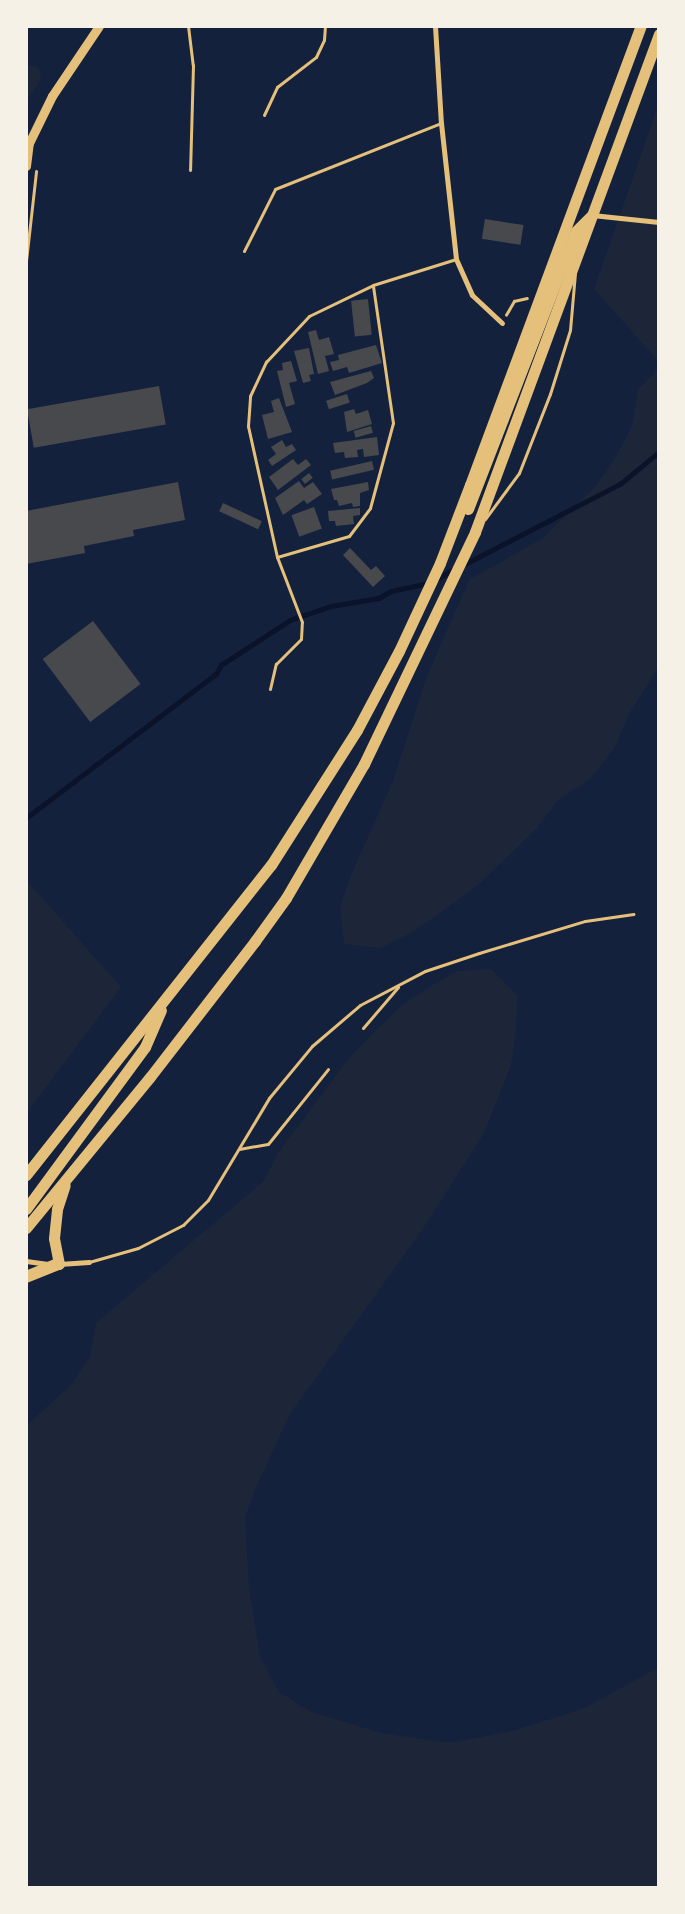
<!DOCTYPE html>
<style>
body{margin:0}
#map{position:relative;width:685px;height:1914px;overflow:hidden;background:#14213d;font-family:Roboto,sans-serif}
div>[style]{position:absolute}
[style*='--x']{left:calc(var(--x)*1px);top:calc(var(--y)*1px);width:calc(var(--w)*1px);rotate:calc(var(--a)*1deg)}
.green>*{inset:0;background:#1d2539}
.stream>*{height:4.5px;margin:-2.25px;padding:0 2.25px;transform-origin:2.25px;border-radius:2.25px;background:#0b132b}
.building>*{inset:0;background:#48494c;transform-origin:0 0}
.path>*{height:2.5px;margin:-1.25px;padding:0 1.25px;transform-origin:1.25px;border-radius:1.25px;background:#e5c07b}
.service>*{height:3px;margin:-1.5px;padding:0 1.5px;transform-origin:1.5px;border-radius:1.5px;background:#e5c07b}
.minor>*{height:5px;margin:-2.5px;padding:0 2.5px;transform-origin:2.5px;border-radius:2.5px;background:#e5c07b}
.tertiary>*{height:9px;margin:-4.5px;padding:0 4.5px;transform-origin:4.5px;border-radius:4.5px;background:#e5c07b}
.trunk>*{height:11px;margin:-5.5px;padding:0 5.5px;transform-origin:5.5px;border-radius:5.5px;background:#e5c07b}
.motorway>*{height:12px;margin:-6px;padding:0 6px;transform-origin:6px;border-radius:6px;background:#e5c07b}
span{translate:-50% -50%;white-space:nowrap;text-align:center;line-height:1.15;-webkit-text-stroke:4px #f6f1e7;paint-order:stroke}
.frame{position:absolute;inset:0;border:28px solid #f6f1e7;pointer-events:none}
</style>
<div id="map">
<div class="green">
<div style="clip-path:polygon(26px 64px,39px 68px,41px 80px,26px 102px)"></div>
<div style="clip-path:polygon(659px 103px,659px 362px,594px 289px)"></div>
<div style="clip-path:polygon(659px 368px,659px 666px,629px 714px,615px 747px,590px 779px,558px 800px,537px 828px,477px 886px,413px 932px,380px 948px,344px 944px,340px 907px,351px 875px,393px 781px,427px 676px,469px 580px,543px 538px,595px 487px,614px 460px,632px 426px,638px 390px)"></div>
<div style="clip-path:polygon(26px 880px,121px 987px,26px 1114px)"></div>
<div style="clip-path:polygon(491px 969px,517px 995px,516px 1031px,511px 1065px,484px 1133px,424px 1227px,290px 1414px,257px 1485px,245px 1517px,249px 1588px,260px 1656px,278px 1691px,311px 1712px,381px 1733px,450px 1743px,516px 1730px,585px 1708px,659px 1667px,659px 1888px,26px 1888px,26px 1426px,72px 1384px,90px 1356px,96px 1323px,264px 1181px,278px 1153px,349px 1058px,374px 1032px,400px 1007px,429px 987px,458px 971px)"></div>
</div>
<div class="stream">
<div style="--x:461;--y:566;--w:179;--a:-27.3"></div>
<div style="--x:620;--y:484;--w:50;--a:-39.4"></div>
<div style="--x:435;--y:580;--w:22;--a:-30"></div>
<div style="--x:26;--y:818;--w:238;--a:-37.2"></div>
<div style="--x:216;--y:674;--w:10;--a:-61"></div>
<div style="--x:221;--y:665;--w:82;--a:-33.1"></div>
<div style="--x:290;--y:620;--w:43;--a:-18.9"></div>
<div style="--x:331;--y:606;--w:49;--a:-9.5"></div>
<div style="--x:379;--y:598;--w:14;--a:-30"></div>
<div style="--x:391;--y:591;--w:38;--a:-12"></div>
</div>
<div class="building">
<div style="left:485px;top:219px;width:39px;height:20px;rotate:9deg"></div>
<div style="left:368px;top:299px;width:36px;height:17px;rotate:84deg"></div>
<div style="clip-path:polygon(316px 330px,319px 340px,329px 337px,334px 354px,325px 356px,329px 371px,318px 374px,308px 332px)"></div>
<div style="clip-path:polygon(376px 345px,382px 363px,349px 373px,347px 367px,333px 371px,330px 362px,339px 360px,338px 355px)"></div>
<div style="clip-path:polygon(309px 348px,314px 374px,309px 375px,311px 381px,303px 383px,294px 351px)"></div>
<div style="clip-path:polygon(291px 361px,297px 381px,289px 383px,295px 404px,286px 407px,277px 371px,283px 370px,282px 363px)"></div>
<div style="clip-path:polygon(371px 371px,374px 378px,367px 383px,335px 395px,330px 382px)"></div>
<div style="left:159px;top:386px;width:39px;height:134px;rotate:80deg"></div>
<div style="left:347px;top:394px;width:9px;height:22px;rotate:72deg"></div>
<div style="clip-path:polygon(279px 398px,292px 432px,268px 439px,262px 415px,274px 412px,271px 401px)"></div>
<div style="clip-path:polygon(354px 409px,356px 414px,368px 410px,372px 424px,347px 432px,344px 412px)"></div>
<div style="left:371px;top:426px;width:7px;height:18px;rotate:74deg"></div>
<div style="clip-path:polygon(377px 437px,379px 455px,364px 457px,363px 449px,357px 450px,358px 457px,345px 458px,344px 452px,335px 453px,333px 443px)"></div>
<div style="clip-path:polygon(282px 440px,286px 447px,292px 444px,296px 450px,272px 466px,268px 460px,276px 454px,271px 447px)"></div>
<div style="clip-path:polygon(293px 459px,298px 465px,306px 459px,311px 465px,278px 490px,269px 477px)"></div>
<div style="left:372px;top:461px;width:9px;height:43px;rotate:77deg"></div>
<div style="left:309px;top:473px;width:6px;height:10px;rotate:51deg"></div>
<div style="clip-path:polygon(299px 481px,304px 488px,313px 482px,322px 494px,307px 504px,304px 500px,283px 515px,275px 498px)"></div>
<div style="clip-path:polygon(178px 482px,185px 520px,133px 530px,134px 536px,84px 546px,85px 553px,26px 564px,26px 511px)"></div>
<div style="clip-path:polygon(368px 482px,369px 490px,360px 493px,360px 506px,353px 507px,352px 503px,339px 506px,337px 500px,334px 500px,331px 489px)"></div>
<div style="left:223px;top:503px;width:43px;height:9px;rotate:25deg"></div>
<div style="left:314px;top:507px;width:23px;height:24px;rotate:70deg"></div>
<div style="clip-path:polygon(360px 508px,360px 515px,353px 516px,354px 524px,336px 526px,335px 521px,329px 521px,328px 511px)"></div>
<div style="clip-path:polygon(350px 548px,371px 570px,376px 566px,385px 576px,373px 587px,343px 555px)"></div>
<div style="left:93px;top:621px;width:79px;height:63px;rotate:53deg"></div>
</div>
<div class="path">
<div style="--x:26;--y:261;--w:90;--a:-83.6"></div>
<div style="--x:506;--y:315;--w:16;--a:-60"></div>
<div style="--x:514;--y:301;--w:13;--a:-13"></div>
</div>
<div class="service">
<div style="--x:188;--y:26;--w:39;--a:83"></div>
<div style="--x:193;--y:65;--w:105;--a:91.6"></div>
<div style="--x:264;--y:115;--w:31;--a:-65"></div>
<div style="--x:277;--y:87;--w:49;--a:-37.6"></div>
<div style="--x:316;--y:57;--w:19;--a:-65"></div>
<div style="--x:324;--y:40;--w:14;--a:-86"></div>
<div style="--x:244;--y:251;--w:69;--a:-63.4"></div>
<div style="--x:275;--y:189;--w:179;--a:-21.7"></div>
<div style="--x:485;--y:519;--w:57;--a:-53.5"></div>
<div style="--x:519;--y:473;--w:85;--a:-68.6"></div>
<div style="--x:550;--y:394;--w:67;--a:-72.6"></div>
<div style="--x:570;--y:330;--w:57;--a:-85"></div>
<div style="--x:277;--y:557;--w:75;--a:-16.3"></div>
<div style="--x:349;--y:536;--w:35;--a:-53"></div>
<div style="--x:370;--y:508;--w:88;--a:-74.9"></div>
<div style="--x:393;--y:423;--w:138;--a:-98.3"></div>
<div style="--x:270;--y:689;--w:26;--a:-77"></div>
<div style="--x:276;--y:664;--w:35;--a:-45"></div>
<div style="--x:301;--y:639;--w:17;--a:-87"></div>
<div style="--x:302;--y:622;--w:70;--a:-111"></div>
<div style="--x:277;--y:557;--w:134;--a:-102.5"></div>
<div style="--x:248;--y:426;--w:30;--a:-86"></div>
<div style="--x:250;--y:396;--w:38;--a:-65"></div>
<div style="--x:266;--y:362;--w:63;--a:-46.9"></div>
<div style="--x:309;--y:316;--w:71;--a:-25.8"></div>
<div style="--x:373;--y:285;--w:87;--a:-17.4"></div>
<div style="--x:363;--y:1028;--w:54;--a:-49.5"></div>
<div style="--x:239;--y:1149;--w:29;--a:-10"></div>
<div style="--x:268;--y:1144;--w:96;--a:-51.3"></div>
<div style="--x:89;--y:1262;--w:51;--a:-15.9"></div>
<div style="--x:138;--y:1248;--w:51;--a:-27.1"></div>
<div style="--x:183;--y:1225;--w:35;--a:-45"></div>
<div style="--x:208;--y:1200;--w:119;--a:-59.1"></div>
<div style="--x:269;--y:1098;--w:67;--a:-50.4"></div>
<div style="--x:312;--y:1046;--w:63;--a:-40.5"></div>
<div style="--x:360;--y:1005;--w:73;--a:-27.6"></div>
<div style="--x:425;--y:971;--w:57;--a:-18.4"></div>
<div style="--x:479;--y:953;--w:111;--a:-16.8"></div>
<div style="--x:585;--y:921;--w:49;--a:-8.3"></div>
</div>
<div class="minor">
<div style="--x:435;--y:26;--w:97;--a:86.5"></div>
<div style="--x:441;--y:123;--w:137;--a:83.7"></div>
<div style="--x:456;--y:259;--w:39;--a:66"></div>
<div style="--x:472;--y:295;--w:41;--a:43"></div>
<div style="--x:592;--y:215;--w:67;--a:6"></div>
<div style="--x:26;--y:1261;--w:22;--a:8"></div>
<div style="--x:59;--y:1264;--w:30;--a:-4"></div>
</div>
<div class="tertiary">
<div style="--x:26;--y:166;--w:23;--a:-83"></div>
<div style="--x:29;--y:143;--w:52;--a:-63.9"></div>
<div style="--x:52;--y:96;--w:84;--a:-56.1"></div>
</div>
<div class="trunk">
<div style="--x:468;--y:509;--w:298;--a:-68.8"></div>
<div style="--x:576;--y:231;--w:21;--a:-45"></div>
<div style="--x:26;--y:1175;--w:395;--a:-51.7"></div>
<div style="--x:271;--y:865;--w:160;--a:-57.5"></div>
<div style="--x:357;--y:730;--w:89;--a:-62"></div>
<div style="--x:399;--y:651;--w:97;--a:-65"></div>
<div style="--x:440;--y:563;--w:84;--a:-69"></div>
<div style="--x:470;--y:485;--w:490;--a:-69.6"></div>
<div style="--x:26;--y:1209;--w:201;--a:-53.7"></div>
<div style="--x:145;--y:1047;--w:40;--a:-66.6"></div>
<div style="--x:26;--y:1228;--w:195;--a:-50.6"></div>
<div style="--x:150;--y:1077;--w:172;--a:-52.3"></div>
<div style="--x:255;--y:941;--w:53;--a:-54.2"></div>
<div style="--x:286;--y:898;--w:155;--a:-59.8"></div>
<div style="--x:364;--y:764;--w:257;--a:-64.4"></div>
<div style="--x:475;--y:532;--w:531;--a:-69.72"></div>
<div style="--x:59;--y:1264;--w:26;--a:-101"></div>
<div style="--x:54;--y:1238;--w:29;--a:-84"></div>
<div style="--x:57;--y:1209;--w:25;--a:-72"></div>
</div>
<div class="motorway">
<div style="--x:26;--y:1277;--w:35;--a:-22"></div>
</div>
<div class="frame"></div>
</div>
